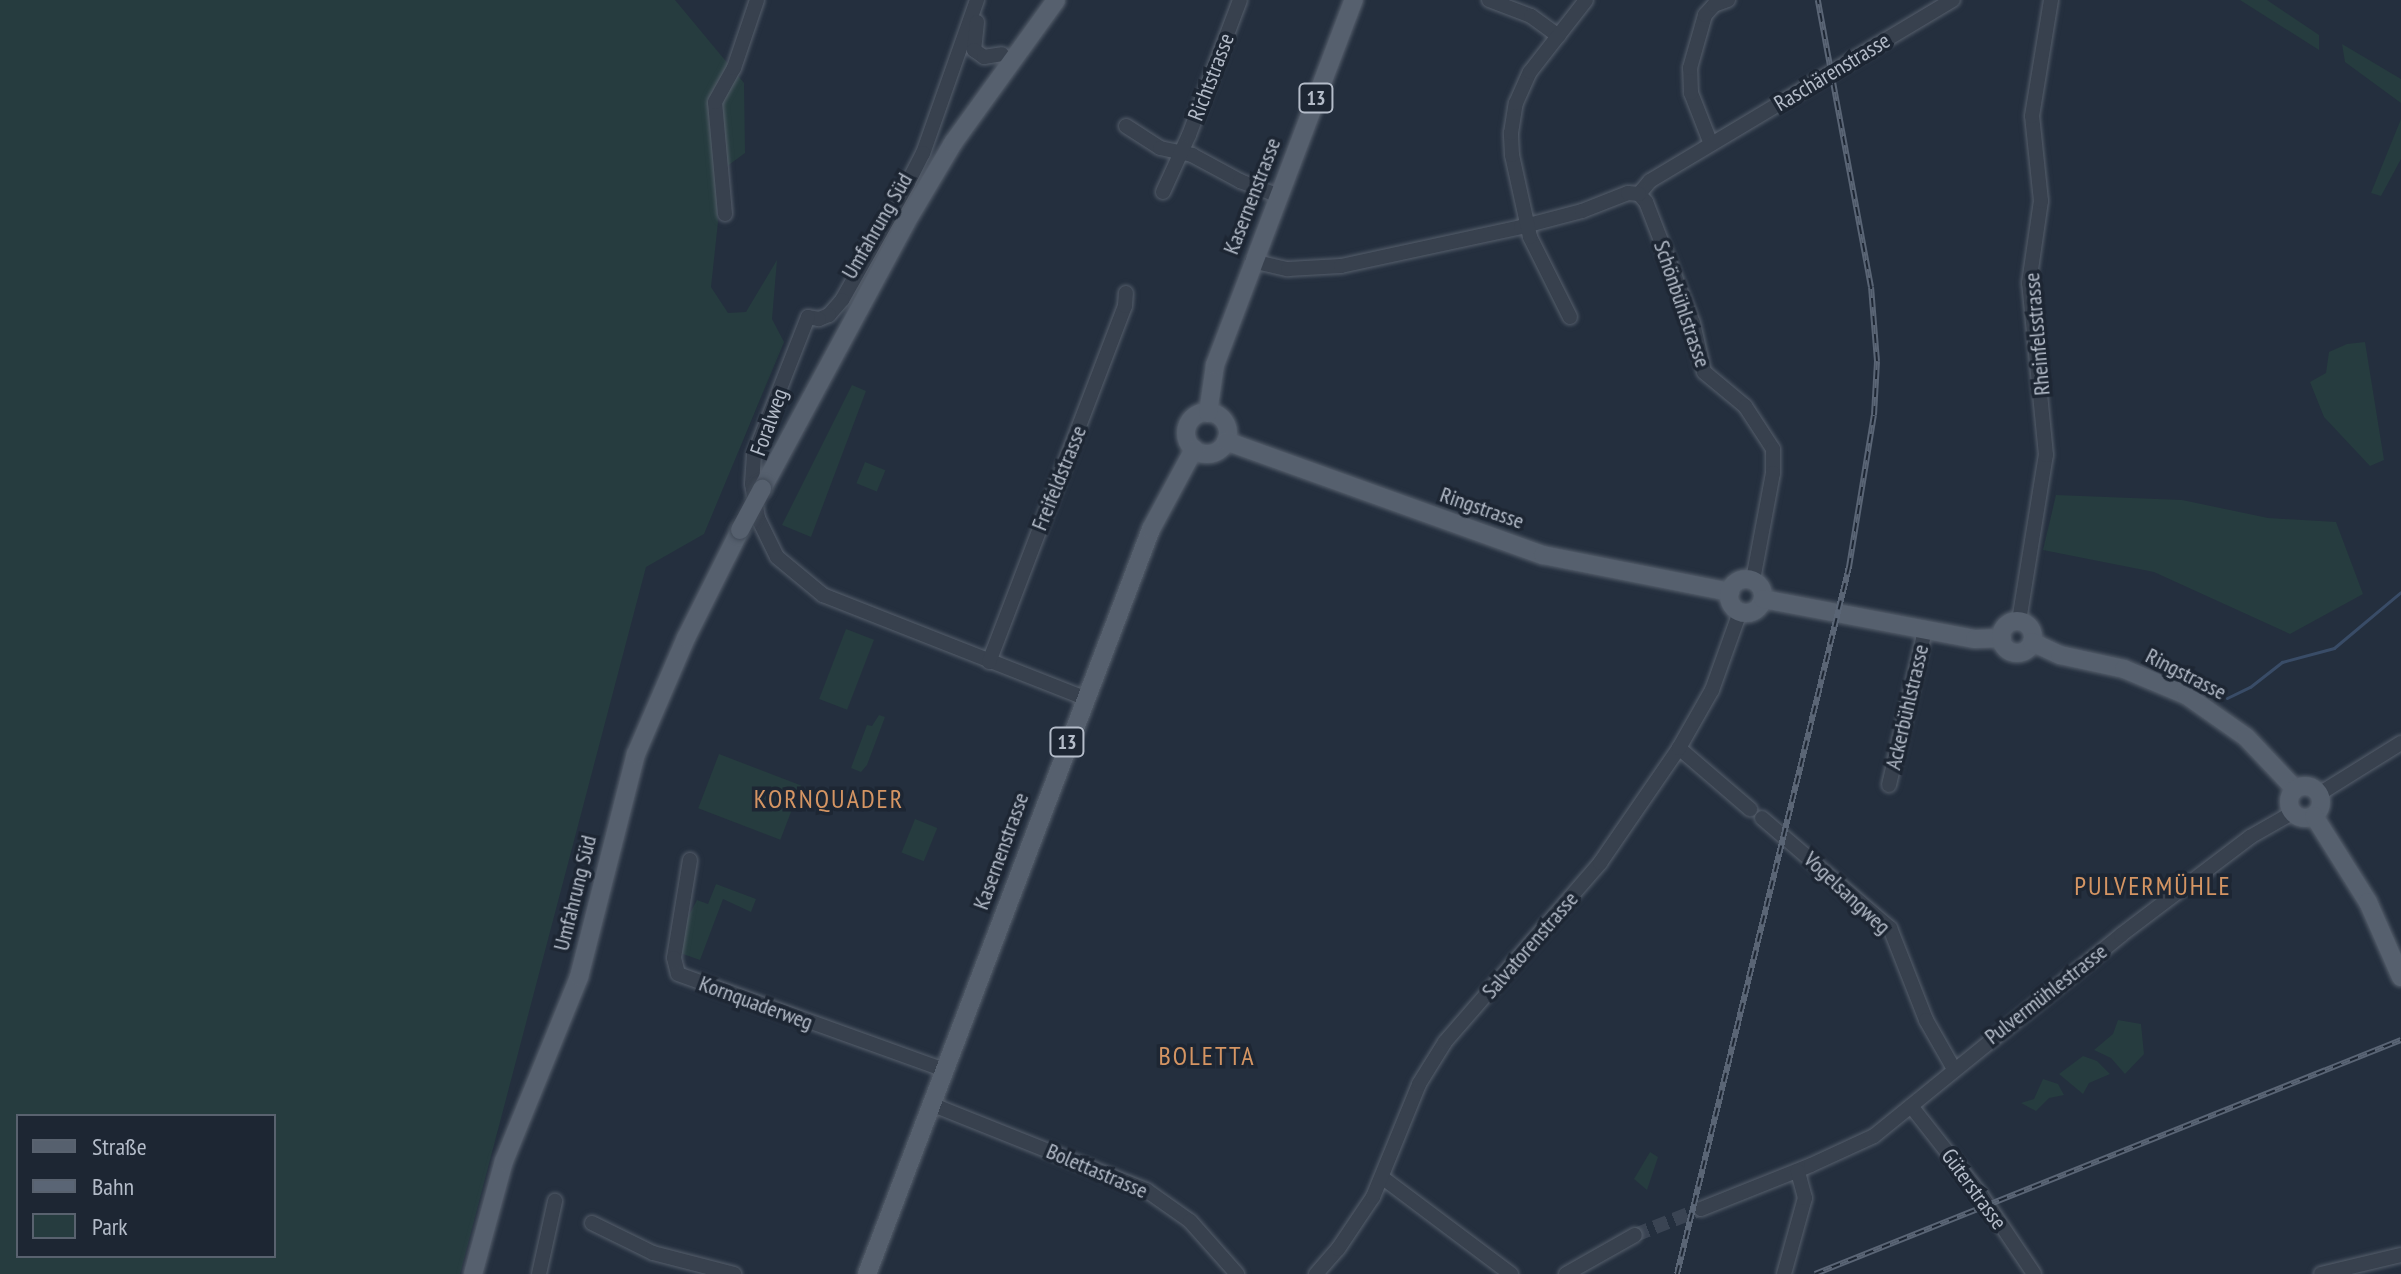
<!DOCTYPE html>
<meta charset="utf-8">
<style>
body{margin:0}
#map{position:relative;width:2401px;height:1274px;overflow:hidden;background:#242f3e;font-family:"PT Sans Narrow",sans-serif}
div>[style]{position:absolute}
[style*='--x']{left:calc(var(--x)*1px);top:calc(var(--y)*1px);width:calc(var(--w)*1px);rotate:calc(var(--a)*1deg)}
.green>*{inset:0;background:#263c3f;transform-origin:0 0}
.stream>*{height:3px;margin:-1.5px;padding:0 1.5px;transform-origin:1.5px;border-radius:1.5px;background:#394c67}
.minor-tunnel>*{height:14px;margin-top:-7px;transform-origin:0;background:repeating-linear-gradient(90deg,#3a4453 0 14px,transparent 0 21px)}
.roads{filter:drop-shadow(0 0 2px #565f6c) drop-shadow(0 0 2px #565f6c)}
.minor>*{height:14px;margin:-7px;padding:0 7px;transform-origin:7px;border-radius:7px;background:#38414e}
.major>*{height:18px;margin:-9px;padding:0 9px;transform-origin:9px;border-radius:9px;background:#56606e}
.major>.ring{margin:-9px;padding:0;box-sizing:content-box;background:none;border:18px solid #56606e;border-radius:50%}
.rail>*{height:6px;margin-top:-3px;transform-origin:0;background:repeating-linear-gradient(90deg,#1d2633 0 9px,#5a6575 0 18px);box-sizing:border-box;border-block:2px solid #5a6575}
.bridges{filter:drop-shadow(0 0 2px #414a57) drop-shadow(0 0 2px #414a57)}
.major-bridge>*{height:18px;margin:-9px;padding:0 9px;transform-origin:9px;border-radius:9px;background:#56606e}
span{translate:-50% -50%;white-space:nowrap;text-align:center;line-height:1.15;-webkit-text-stroke:7px #1d2633;paint-order:stroke}
.shield-label span{padding:2px 6px;background:#1d2633;border:2px solid;border-radius:6px;-webkit-text-stroke-width:0}
.shield-label{font-size:20px;color:#b4bcc9;font-weight:700}
.street-label{font-size:22px;color:#b4bcc9}
.quarter-label{font-size:26px;color:#d59563;letter-spacing:2px}
.legend{position:absolute;left:16px;top:1114px;width:260px;height:144px;box-sizing:border-box;background:#1d2633;border:2px solid #59626f;margin:0;padding:10px 14px;list-style:none;font-size:24px;color:#b4bcc9}
.legend li{display:flex;align-items:center;gap:16px;height:40px}
.legend b{width:40px;border:2px solid #59626f}
</style>
<div id="map">
<div class="green">
<div style="clip-path:polygon(evenodd,0 0,675px 0,744px 83px,745px 153px,715px 175px,718px 222px,711px 287px,728px 313px,746px 312px,777px 260px,772px 319px,784px 342px,704px 534px,646px 567px,460px 1274px,0 1274px,0 0,18px 1116px,274px 1116px,274px 1256px,18px 1256px,18px 1116px)"></div>
<div style="clip-path:polygon(2240px 0,2267px 0,2319px 35px,2319px 50px)"></div>
<div style="clip-path:polygon(2342px 44px,2401px 79px,2401px 103px,2345px 62px)"></div>
<div style="clip-path:polygon(2401px 119px,2401px 159px,2381px 196px,2371px 193px)"></div>
<div style="clip-path:polygon(2365px 342px,2384px 460px,2370px 466px,2324px 417px,2310px 382px,2326px 373px,2329px 352px,2347px 344px)"></div>
<div style="clip-path:polygon(852px 385px,866px 391px,811px 537px,782px 525px)"></div>
<div style="left:865px;top:462px;width:22px;height:23px;rotate:22deg"></div>
<div style="clip-path:polygon(2056px 495px,2182px 500px,2268px 518px,2336px 522px,2363px 594px,2290px 634px,2154px 572px,2043px 550px)"></div>
<div style="left:846px;top:629px;width:30px;height:75px;rotate:21deg"></div>
<div style="clip-path:polygon(879px 715px,885px 717px,867px 765px,861px 772px,851px 768px,867px 725px,872px 726px)"></div>
<div style="left:719px;top:754px;width:88px;height:58px;rotate:21deg"></div>
<div style="left:915px;top:819px;width:24px;height:36px;rotate:22deg"></div>
<div style="clip-path:polygon(716px 884px,756px 899px,751px 912px,723px 899px,700px 960px,680px 953px,685px 923px,697px 900px,708px 904px)"></div>
<div style="clip-path:polygon(2118px 1020px,2141px 1024px,2144px 1054px,2125px 1074px,2111px 1058px,2094px 1050px,2113px 1034px)"></div>
<div style="clip-path:polygon(2083px 1056px,2097px 1061px,2110px 1074px,2089px 1083px,2083px 1094px,2059px 1074px)"></div>
<div style="clip-path:polygon(2043px 1079px,2058px 1084px,2064px 1095px,2049px 1098px,2036px 1111px,2021px 1103px,2034px 1099px)"></div>
<div style="clip-path:polygon(1650px 1152px,1658px 1157px,1647px 1190px,1634px 1179px)"></div>
</div>
<div class="stream">
<div style="--x:2227;--y:698;--w:25;--a:-26"></div>
<div style="--x:2250;--y:687;--w:41;--a:-38"></div>
<div style="--x:2282;--y:662;--w:54;--a:-15.1"></div>
<div style="--x:2334;--y:648;--w:87;--a:-39.9"></div>
</div>
<div class="minor-tunnel">
<div style="--x:1635;--y:1235;--w:71;--a:-21.5"></div>
</div>
<div class="roads">
<div class="minor">
<div style="--x:977;--y:0;--w:162;--a:109.4"></div>
<div style="--x:923;--y:153;--w:34;--a:117"></div>
<div style="--x:908;--y:183;--w:134;--a:119.4"></div>
<div style="--x:842;--y:300;--w:20;--a:131"></div>
<div style="--x:829;--y:315;--w:11;--a:158"></div>
<div style="--x:819;--y:319;--w:11;--a:-170"></div>
<div style="--x:808;--y:317;--w:148;--a:111.4"></div>
<div style="--x:754;--y:455;--w:29;--a:94"></div>
<div style="--x:752;--y:484;--w:35;--a:80"></div>
<div style="--x:758;--y:518;--w:43;--a:64"></div>
<div style="--x:777;--y:557;--w:60;--a:39.6"></div>
<div style="--x:823;--y:595;--w:281;--a:21.5"></div>
<div style="--x:1489;--y:0;--w:45;--a:20.9"></div>
<div style="--x:1531;--y:16;--w:34;--a:36"></div>
<div style="--x:977;--y:22;--w:28;--a:96"></div>
<div style="--x:974;--y:50;--w:12;--a:35"></div>
<div style="--x:984;--y:57;--w:18;--a:-9"></div>
<div style="--x:1126;--y:126;--w:40;--a:32.9"></div>
<div style="--x:1160;--y:148;--w:33;--a:12"></div>
<div style="--x:1192;--y:155;--w:55;--a:28.4"></div>
<div style="--x:1240;--y:181;--w:40;--a:21"></div>
<div style="--x:1711;--y:144;--w:55;--a:-111.4"></div>
<div style="--x:1691;--y:93;--w:25;--a:-92"></div>
<div style="--x:1690;--y:68;--w:55;--a:-74.2"></div>
<div style="--x:1705;--y:15;--w:13;--a:-48"></div>
<div style="--x:1714;--y:5;--w:15;--a:-20"></div>
<div style="--x:1163;--y:192;--w:63;--a:-65.5"></div>
<div style="--x:1189;--y:135;--w:144;--a:-69.3"></div>
<div style="--x:1639;--y:194;--w:11;--a:49"></div>
<div style="--x:1646;--y:202;--w:130;--a:68.8"></div>
<div style="--x:1693;--y:323;--w:50;--a:77.3"></div>
<div style="--x:1704;--y:372;--w:53;--a:39.7"></div>
<div style="--x:1745;--y:406;--w:51;--a:56.9"></div>
<div style="--x:1773;--y:449;--w:24;--a:90"></div>
<div style="--x:1773;--y:473;--w:109;--a:100.6"></div>
<div style="--x:1639;--y:194;--w:17;--a:-50"></div>
<div style="--x:1650;--y:181;--w:353;--a:-30.9"></div>
<div style="--x:725;--y:214;--w:112;--a:-95.1"></div>
<div style="--x:715;--y:102;--w:39;--a:-61"></div>
<div style="--x:734;--y:68;--w:72;--a:-71.3"></div>
<div style="--x:1252;--y:261;--w:37;--a:13"></div>
<div style="--x:1288;--y:269;--w:53;--a:-3.2"></div>
<div style="--x:1341;--y:266;--w:184;--a:-12.2"></div>
<div style="--x:1521;--y:227;--w:63;--a:-14.7"></div>
<div style="--x:1582;--y:211;--w:49;--a:-21.4"></div>
<div style="--x:1628;--y:193;--w:11;--a:5"></div>
<div style="--x:1570;--y:317;--w:89;--a:-116.6"></div>
<div style="--x:1530;--y:237;--w:84;--a:-102.4"></div>
<div style="--x:1512;--y:155;--w:22;--a:-93"></div>
<div style="--x:1511;--y:133;--w:30;--a:-81"></div>
<div style="--x:1516;--y:103;--w:34;--a:-66"></div>
<div style="--x:1530;--y:72;--w:91;--a:-52.1"></div>
<div style="--x:2019;--y:621;--w:168;--a:-80.8"></div>
<div style="--x:2046;--y:455;--w:173;--a:-95.6"></div>
<div style="--x:2029;--y:283;--w:83;--a:-81.7"></div>
<div style="--x:2041;--y:201;--w:85;--a:-96"></div>
<div style="--x:2032;--y:116;--w:118;--a:-80.7"></div>
<div style="--x:989;--y:662;--w:381;--a:-69.1"></div>
<div style="--x:1125;--y:306;--w:13;--a:-86"></div>
<div style="--x:1679;--y:748;--w:94;--a:40.7"></div>
<div style="--x:1889;--y:785;--w:159;--a:-76.9"></div>
<div style="--x:2319;--y:794;--w:97;--a:-31.9"></div>
<div style="--x:1762;--y:818;--w:169;--a:40.7"></div>
<div style="--x:1890;--y:928;--w:99;--a:68.6"></div>
<div style="--x:1926;--y:1020;--w:56;--a:60.3"></div>
<div style="--x:690;--y:860;--w:99;--a:99.3"></div>
<div style="--x:674;--y:958;--w:16;--a:76"></div>
<div style="--x:678;--y:974;--w:283;--a:19.8"></div>
<div style="--x:931;--y:1104;--w:232;--a:21.8"></div>
<div style="--x:1146;--y:1190;--w:54;--a:35.2"></div>
<div style="--x:1190;--y:1221;--w:71;--a:48.4"></div>
<div style="--x:1911;--y:1106;--w:113;--a:51.8"></div>
<div style="--x:1981;--y:1195;--w:95;--a:56.1"></div>
<div style="--x:1383;--y:1178;--w:160;--a:36.9"></div>
<div style="--x:1701;--y:1209;--w:118;--a:-21.8"></div>
<div style="--x:1811;--y:1165;--w:69;--a:-24.7"></div>
<div style="--x:1874;--y:1136;--w:318;--a:-39.1"></div>
<div style="--x:2121;--y:935;--w:162;--a:-37.2"></div>
<div style="--x:2250;--y:837;--w:48;--a:-29.7"></div>
<div style="--x:592;--y:1223;--w:68;--a:26.2"></div>
<div style="--x:653;--y:1253;--w:84;--a:14.5"></div>
<div style="--x:539;--y:1274;--w:75;--a:-77.6"></div>
<div style="--x:1316;--y:1274;--w:33;--a:-49"></div>
<div style="--x:1338;--y:1249;--w:63;--a:-56.1"></div>
<div style="--x:1373;--y:1197;--w:122;--a:-67.8"></div>
<div style="--x:1419;--y:1084;--w:49;--a:-58.2"></div>
<div style="--x:1445;--y:1042;--w:237;--a:-49.1"></div>
<div style="--x:1600;--y:863;--w:140;--a:-55.5"></div>
<div style="--x:1679;--y:748;--w:67;--a:-60.4"></div>
<div style="--x:1712;--y:690;--w:83;--a:-70.3"></div>
<div style="--x:1566;--y:1274;--w:79;--a:-29.5"></div>
<div style="--x:1784;--y:1274;--w:79;--a:-74.6"></div>
<div style="--x:1805;--y:1198;--w:28;--a:-105"></div>
<div style="--x:2321;--y:1274;--w:82;--a:-13.4"></div>
</div>
<div class="major">
<div class="ring" style="left:1186px;top:412px;width:24px;height:24px"></div>
<div style="--x:1208;--y:413;--w:49;--a:-81.7"></div>
<div style="--x:1215;--y:365;--w:391;--a:-69.2"></div>
<div style="--x:1226;--y:441;--w:337;--a:19.8"></div>
<div style="--x:1543;--y:555;--w:191;--a:11.2"></div>
<div style="--x:762;--y:489;--w:301;--a:-61.6"></div>
<div style="--x:905;--y:224;--w:94;--a:-59.3"></div>
<div style="--x:953;--y:143;--w:176;--a:-54.2"></div>
<div class="ring" style="left:1729px;top:579px;width:16px;height:16px"></div>
<div style="--x:1763;--y:599;--w:216;--a:10.7"></div>
<div style="--x:1975;--y:639;--w:27;--a:-2"></div>
<div class="ring" style="left:2001px;top:621px;width:14px;height:14px"></div>
<div style="--x:2032;--y:642;--w:31;--a:25"></div>
<div style="--x:2060;--y:655;--w:66;--a:12.3"></div>
<div style="--x:2124;--y:669;--w:67;--a:22.8"></div>
<div style="--x:2186;--y:695;--w:73;--a:35"></div>
<div style="--x:2246;--y:737;--w:71;--a:46.7"></div>
<div class="ring" style="left:2289px;top:786px;width:14px;height:14px"></div>
<div style="--x:2314;--y:816;--w:102;--a:57.9"></div>
<div style="--x:2368;--y:902;--w:82;--a:66.3"></div>
<div style="--x:473;--y:1274;--w:117;--a:-74.7"></div>
<div style="--x:504;--y:1161;--w:199;--a:-67.8"></div>
<div style="--x:579;--y:977;--w:230;--a:-75.7"></div>
<div style="--x:636;--y:754;--w:126;--a:-66.7"></div>
<div style="--x:686;--y:638;--w:121;--a:-63.4"></div>
<div style="--x:867;--y:1274;--w:797;--a:-69.13"></div>
<div style="--x:1151;--y:529;--w:91;--a:-61.7"></div>
</div>
</div>
<div class="rail">
<div style="--x:1677;--y:1274;--w:728;--a:-76.33"></div>
<div style="--x:1849;--y:567;--w:154;--a:-80.7"></div>
<div style="--x:1874;--y:415;--w:54;--a:-86.8"></div>
<div style="--x:1877;--y:361;--w:74;--a:-94.6"></div>
<div style="--x:1871;--y:287;--w:292;--a:-100.5"></div>
<div style="--x:1815;--y:1274;--w:631;--a:-21.77"></div>
</div>
<div class="bridges">
<div class="major-bridge">
<div style="--x:740;--y:530;--w:47;--a:-61.8"></div>
</div>
</div>
<div class="shield-label">
<span style="left:1316px;top:98px">13</span>
<span style="left:1067px;top:742px">13</span>
</div>
<div class="street-label">
<span style="left:1832px;top:72px;rotate:-31deg">Raschärenstrasse</span>
<span style="left:1211px;top:77px;rotate:-69deg">Richtstrasse</span>
<span style="left:1252px;top:196px;rotate:-69deg">Kasernenstrasse</span>
<span style="left:877px;top:226px;rotate:-60deg">Umfahrung Süd</span>
<span style="left:1682px;top:304px;rotate:71deg">Schönbühlstrasse</span>
<span style="left:2037px;top:334px;rotate:-95deg">Rheinfelsstrasse</span>
<span style="left:769px;top:422px;rotate:-70deg">Foralweg</span>
<span style="left:1059px;top:478px;rotate:-68deg">Freifeldstrasse</span>
<span style="left:1482px;top:508px;rotate:19deg">Ringstrasse</span>
<span style="left:2186px;top:674px;rotate:27deg">Ringstrasse</span>
<span style="left:1907px;top:707px;rotate:-77deg">Ackerbühlstrasse</span>
<span style="left:1001px;top:851px;rotate:-70deg">Kasernenstrasse</span>
<span style="left:575px;top:893px;rotate:-76deg">Umfahrung Süd</span>
<span style="left:1847px;top:893px;rotate:43deg">Vogelsangweg</span>
<span style="left:1530px;top:945px;rotate:-49deg">Salvatorenstrasse</span>
<span style="left:2046px;top:994px;rotate:-38deg">Pulvermühlestrasse</span>
<span style="left:756px;top:1003px;rotate:20deg">Kornquaderweg</span>
<span style="left:1097px;top:1171px;rotate:23deg">Bolettastrasse</span>
<span style="left:1974px;top:1189px;rotate:54deg">Güterstrasse</span>
</div>
<div class="quarter-label">
<span style="left:829px;top:799px">KORNQUADER</span>
<span style="left:2153px;top:886px">PULVERMÜHLE</span>
<span style="left:1207px;top:1056px">BOLETTA</span>
</div>
<ul class="legend">
<li><b style="height:10px;background:#56606e"></b>Straße</li>
<li><b style="height:10px;background:#5a6575"></b>Bahn</li>
<li><b style="height:22px;background:#263c3f"></b>Park</li>
</ul>
</div>
